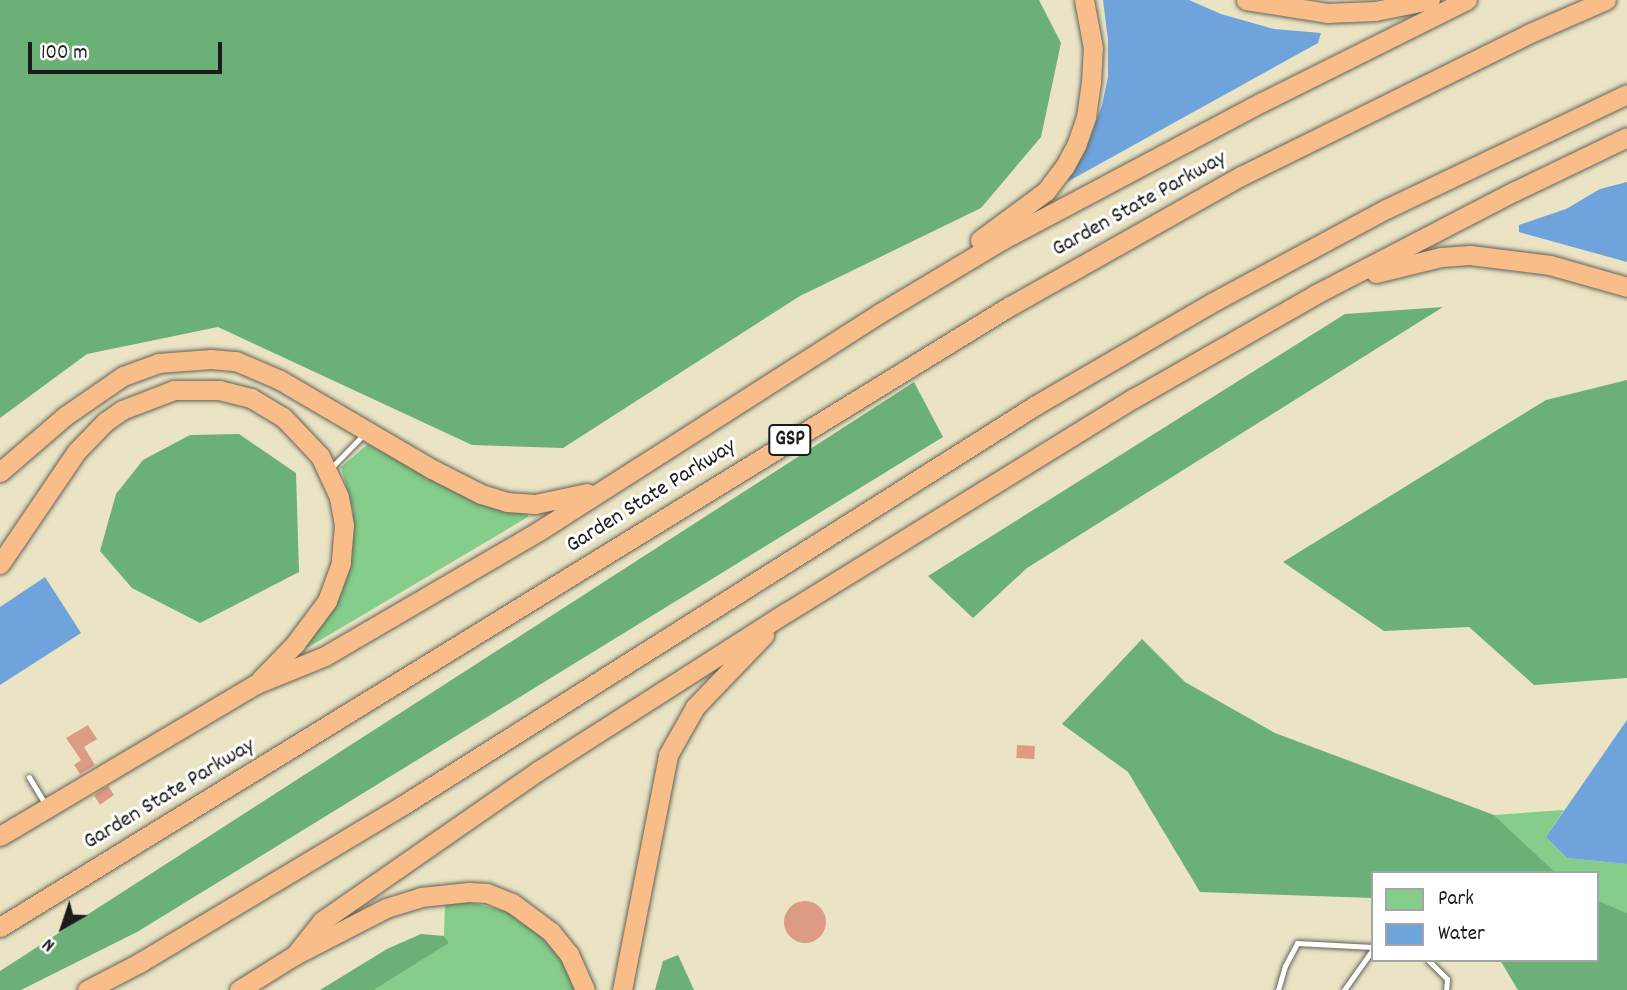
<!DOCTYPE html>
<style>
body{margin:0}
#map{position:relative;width:1627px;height:990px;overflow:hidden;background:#eae4c5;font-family:Dekko,sans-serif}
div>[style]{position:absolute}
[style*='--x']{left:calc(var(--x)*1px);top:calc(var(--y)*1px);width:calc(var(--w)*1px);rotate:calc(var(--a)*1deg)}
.green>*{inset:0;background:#84cd8a}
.forest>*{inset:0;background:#6bb076}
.water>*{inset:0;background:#6fa3db}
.building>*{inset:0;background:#dd9b85;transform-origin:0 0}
.round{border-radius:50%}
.roads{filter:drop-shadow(0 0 2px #646257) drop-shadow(0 0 2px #646257)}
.service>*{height:5px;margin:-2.5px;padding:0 2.5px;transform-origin:2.5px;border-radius:2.5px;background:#fff}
.motorway>*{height:19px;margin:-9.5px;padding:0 9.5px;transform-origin:9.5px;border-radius:9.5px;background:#f8bd89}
span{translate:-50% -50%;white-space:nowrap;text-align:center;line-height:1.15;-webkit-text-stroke:6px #fff;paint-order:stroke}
.shield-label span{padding:2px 5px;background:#fff;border:2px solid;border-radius:5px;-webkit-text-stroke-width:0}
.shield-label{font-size:21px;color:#1c1c1c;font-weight:700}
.street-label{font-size:23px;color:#1c1c1c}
.legend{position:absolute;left:1371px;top:871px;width:228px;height:91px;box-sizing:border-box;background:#fff;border:2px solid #a4a4a4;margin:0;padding:9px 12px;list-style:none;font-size:21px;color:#1c1c1c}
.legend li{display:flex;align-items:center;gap:14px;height:35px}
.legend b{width:35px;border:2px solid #a4a4a4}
.north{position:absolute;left:28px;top:892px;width:70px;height:70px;-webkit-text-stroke:5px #fff;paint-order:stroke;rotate:219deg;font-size:19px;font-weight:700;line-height:28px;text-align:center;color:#1c1c1c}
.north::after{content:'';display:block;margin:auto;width:24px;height:32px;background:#1c1c1c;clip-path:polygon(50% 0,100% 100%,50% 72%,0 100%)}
.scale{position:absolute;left:28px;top:42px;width:194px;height:32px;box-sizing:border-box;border:4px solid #1c1c1c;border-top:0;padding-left:9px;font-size:21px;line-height:24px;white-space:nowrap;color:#1c1c1c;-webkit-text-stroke:5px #fff;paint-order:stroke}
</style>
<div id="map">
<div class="green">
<div style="clip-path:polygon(368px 444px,481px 505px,527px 513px,528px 517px,307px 648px,305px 645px,324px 623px,339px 598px,349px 569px,353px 512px,341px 467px)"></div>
<div style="clip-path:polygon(1564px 810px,1546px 837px,1567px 858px,1627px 864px,1627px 913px,1597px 900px,1597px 873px,1556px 873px,1494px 815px)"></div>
<div style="clip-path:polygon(465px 901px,510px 912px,531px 924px,567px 965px,577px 990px,374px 990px,449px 943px,444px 936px,445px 904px)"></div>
</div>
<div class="forest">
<div style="clip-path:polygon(0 0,1039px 0,1061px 43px,1041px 137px,981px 208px,800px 296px,563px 448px,472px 445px,218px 327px,87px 354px,0 418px)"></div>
<div style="clip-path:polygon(1443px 307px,1027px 568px,973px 618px,928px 576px,1345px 314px)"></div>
<div style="clip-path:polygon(1627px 380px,1627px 678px,1534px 685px,1469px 627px,1384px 631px,1283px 562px,1546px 400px)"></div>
<div style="clip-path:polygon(914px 382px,943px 437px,137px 932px,21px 990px,0 990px,0 971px)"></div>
<div style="clip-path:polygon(239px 434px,296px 473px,299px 572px,200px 623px,132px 588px,100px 551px,116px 494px,143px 460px,190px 435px)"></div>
<div style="clip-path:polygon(1142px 639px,1185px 682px,1275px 733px,1494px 815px,1556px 873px,1373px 873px,1373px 898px,1200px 892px,1128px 772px,1062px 724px)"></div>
<div style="clip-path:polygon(1597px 900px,1627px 913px,1627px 990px,1518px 990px,1500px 960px,1597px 960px)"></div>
<div style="clip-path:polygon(421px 934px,444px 936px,449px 943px,374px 990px,320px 990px,387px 949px)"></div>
<div style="clip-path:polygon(678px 955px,694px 990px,655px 990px,663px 961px)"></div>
</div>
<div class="water">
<div style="clip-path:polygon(1103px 0,1189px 0,1221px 14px,1274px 29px,1321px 33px,1318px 43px,1067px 182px,1086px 149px,1102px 105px,1108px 77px,1108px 40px)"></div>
<div style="clip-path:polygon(1627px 182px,1627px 262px,1519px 232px,1519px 225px,1566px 209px,1600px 189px)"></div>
<div style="clip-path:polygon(45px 577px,81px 633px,0 685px,0 607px)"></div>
<div style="clip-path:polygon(1627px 720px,1627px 864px,1567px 858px,1546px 837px)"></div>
</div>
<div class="building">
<div style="clip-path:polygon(88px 725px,97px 739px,84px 747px,95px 765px,80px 774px,74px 765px,81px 760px,66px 738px)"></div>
<div style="left:1017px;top:745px;width:18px;height:13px;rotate:3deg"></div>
<div style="left:108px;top:786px;width:11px;height:17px;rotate:56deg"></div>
<div class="round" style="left:784px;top:901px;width:42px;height:42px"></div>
</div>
<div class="roads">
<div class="service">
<div style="--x:331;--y:468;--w:46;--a:-45.9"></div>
<div style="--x:29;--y:777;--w:31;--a:59"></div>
<div style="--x:1428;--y:960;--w:27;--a:45"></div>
<div style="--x:1447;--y:979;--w:11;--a:95"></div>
<div style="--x:1278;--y:990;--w:25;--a:-74"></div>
<div style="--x:1285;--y:966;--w:26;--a:-62"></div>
<div style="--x:1297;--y:943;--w:76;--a:3"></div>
<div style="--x:1344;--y:990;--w:50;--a:-54.7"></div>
</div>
<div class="motorway">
<div style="--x:1246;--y:0;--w:82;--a:9.1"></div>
<div style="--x:1327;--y:13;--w:48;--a:-2.4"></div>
<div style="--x:1375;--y:11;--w:56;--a:-11.3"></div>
<div style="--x:980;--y:240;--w:82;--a:-36.6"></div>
<div style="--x:1046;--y:191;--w:31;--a:-53"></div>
<div style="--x:1065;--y:166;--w:26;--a:-62"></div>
<div style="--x:1077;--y:143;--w:28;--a:-71"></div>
<div style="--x:1086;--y:117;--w:34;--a:-82"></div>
<div style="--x:1091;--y:83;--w:35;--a:-87"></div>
<div style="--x:1093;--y:48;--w:49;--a:-100.6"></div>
<div style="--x:1376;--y:273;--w:67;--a:-13.8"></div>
<div style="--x:1441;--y:257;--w:29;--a:-4"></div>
<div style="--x:1470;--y:255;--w:81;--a:7.1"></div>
<div style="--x:1550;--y:265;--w:80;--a:15.9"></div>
<div style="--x:0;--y:472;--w:86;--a:-40.7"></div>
<div style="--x:65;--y:416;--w:70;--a:-34.6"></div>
<div style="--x:123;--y:376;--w:37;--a:-20"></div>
<div style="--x:158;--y:363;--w:53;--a:-4.3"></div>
<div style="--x:211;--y:359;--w:25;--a:5"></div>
<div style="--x:236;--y:361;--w:48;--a:23.4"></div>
<div style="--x:280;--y:380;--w:176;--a:30.4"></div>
<div style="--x:432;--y:469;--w:55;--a:27"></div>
<div style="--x:481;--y:494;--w:27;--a:17"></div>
<div style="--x:507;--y:502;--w:28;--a:4"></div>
<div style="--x:535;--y:504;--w:53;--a:-11.9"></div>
<div style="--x:0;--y:564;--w:135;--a:-55.8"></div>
<div style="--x:76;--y:452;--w:42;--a:-46"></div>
<div style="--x:105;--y:422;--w:21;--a:-35"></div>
<div style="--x:122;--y:410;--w:56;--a:-21"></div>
<div style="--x:174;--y:390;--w:45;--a:0"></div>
<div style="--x:219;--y:390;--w:33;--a:14"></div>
<div style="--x:251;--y:398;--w:37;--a:31"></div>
<div style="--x:283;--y:417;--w:54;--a:46.5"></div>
<div style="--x:320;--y:456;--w:45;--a:65.1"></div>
<div style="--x:339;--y:497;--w:28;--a:80"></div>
<div style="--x:344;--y:525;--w:38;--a:95"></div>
<div style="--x:341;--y:563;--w:40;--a:110.2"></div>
<div style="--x:327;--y:601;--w:54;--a:126.7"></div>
<div style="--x:295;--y:644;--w:49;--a:134.2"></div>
<div style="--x:0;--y:836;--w:298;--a:-30.7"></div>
<div style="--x:256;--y:684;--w:74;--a:-22.1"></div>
<div style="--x:325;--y:656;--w:248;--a:-30.3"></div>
<div style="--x:539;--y:531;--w:405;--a:-32.6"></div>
<div style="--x:880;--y:313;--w:142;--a:-30.9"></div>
<div style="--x:1002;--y:240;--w:294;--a:-28"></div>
<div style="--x:1262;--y:102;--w:229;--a:-26.5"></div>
<div style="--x:0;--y:927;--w:1186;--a:-31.59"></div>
<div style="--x:1010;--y:306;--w:265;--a:-29.4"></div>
<div style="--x:1241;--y:176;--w:320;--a:-26.3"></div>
<div style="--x:1528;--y:34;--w:85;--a:-23.6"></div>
<div style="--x:295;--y:955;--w:43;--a:-51.5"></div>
<div style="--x:322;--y:921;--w:263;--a:-34.8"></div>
<div style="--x:538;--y:771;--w:295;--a:-32.6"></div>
<div style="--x:787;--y:612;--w:408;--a:-31.7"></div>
<div style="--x:1134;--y:398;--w:210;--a:-29.7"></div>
<div style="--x:1316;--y:294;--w:224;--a:-27.4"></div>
<div style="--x:1515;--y:191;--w:124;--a:-25.7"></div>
<div style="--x:87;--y:990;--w:59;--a:-27.4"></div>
<div style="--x:139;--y:963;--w:308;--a:-30.9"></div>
<div style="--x:403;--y:805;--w:749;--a:-32.29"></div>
<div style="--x:1036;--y:405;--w:205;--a:-30.2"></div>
<div style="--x:1213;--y:302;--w:196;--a:-28.3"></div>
<div style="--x:1386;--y:209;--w:267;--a:-25.5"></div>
<div style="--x:239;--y:990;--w:66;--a:-32"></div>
<div style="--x:295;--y:955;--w:102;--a:-27.3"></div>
<div style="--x:386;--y:908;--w:37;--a:-17"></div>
<div style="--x:421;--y:897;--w:48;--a:-5.9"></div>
<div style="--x:469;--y:892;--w:18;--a:3"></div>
<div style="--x:487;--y:893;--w:27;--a:22"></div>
<div style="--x:512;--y:903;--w:49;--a:36.6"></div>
<div style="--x:551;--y:932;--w:28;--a:51"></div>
<div style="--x:569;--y:954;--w:39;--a:66"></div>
<div style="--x:622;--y:990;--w:239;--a:-78.9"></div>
<div style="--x:668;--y:755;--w:55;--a:-60.6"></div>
<div style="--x:695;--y:707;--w:100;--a:-46.2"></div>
</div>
</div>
<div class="shield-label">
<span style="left:790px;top:440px">GSP</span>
</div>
<div class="street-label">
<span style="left:1140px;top:205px;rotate:-29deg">Garden State Parkway</span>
<span style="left:652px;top:497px;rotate:-32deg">Garden State Parkway</span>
<span style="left:170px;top:795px;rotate:-31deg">Garden State Parkway</span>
</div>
<ul class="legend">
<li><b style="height:19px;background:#84cd8a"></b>Park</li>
<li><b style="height:19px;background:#6fa3db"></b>Water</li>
</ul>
<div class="north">N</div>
<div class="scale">100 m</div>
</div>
